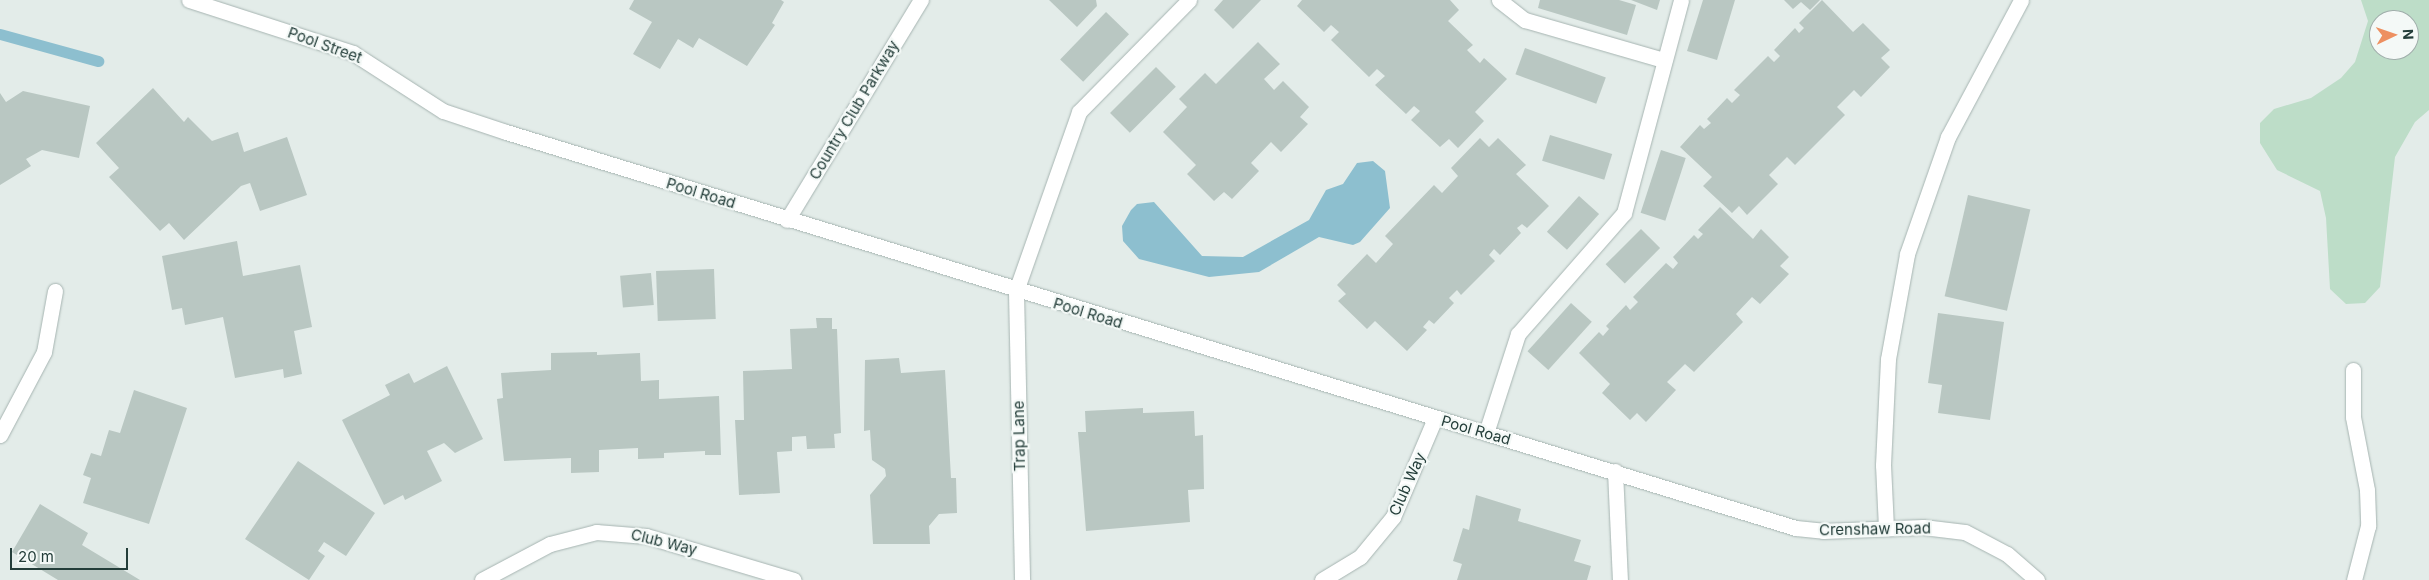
<!DOCTYPE html>
<style>
body{margin:0}
#map{position:relative;width:2429px;height:580px;overflow:hidden;background:#e3ece9;font-family:Inter,sans-serif}
div>[style]{position:absolute}
[style*='--x']{left:calc(var(--x)*1px);top:calc(var(--y)*1px);width:calc(var(--w)*1px);rotate:calc(var(--a)*1deg)}
.green>*{inset:0;background:#bdddc8}
.water>*{inset:0;background:#8dbfcf}
.stream>*{height:11px;margin:-5.5px;padding:0 5.5px;transform-origin:5.5px;border-radius:5.5px;background:#8dbfcf}
.building>*{inset:0;background:#b9c7c2;transform-origin:0 0}
.roads{filter:drop-shadow(0 0 1px #a6b4b1) drop-shadow(0 0 1px #a6b4b1)}
.service>*{height:15px;margin:-7.5px;padding:0 7.5px;transform-origin:7.5px;border-radius:7.5px;background:#fff}
.minor>*{height:15px;margin:-7.5px;padding:0 7.5px;transform-origin:7.5px;border-radius:7.5px;background:#fff}
span{translate:-50% -50%;white-space:nowrap;text-align:center;line-height:1.15;-webkit-text-stroke:4.5px #f4f9f7;paint-order:stroke}
.street-label{font-size:15px;color:#233d39}
.north{position:absolute;left:2369px;top:10px;width:50px;height:50px;box-sizing:border-box;background:#f4f9f7;border:1px solid #a0aeab;border-radius:50%;rotate:87deg;font-size:14px;font-weight:700;line-height:20px;text-align:center;color:#233d39}
.north::after{content:'';display:block;margin:auto;width:18px;height:22px;background:#ed9061;clip-path:polygon(50% 0,100% 100%,50% 72%,0 100%)}
.scale{position:absolute;left:10px;top:548px;width:118px;height:22px;box-sizing:border-box;border:2px solid #233d39;border-top:0;padding-left:6px;font-size:15px;line-height:18px;white-space:nowrap;color:#233d39;-webkit-text-stroke:4px #f4f9f7;paint-order:stroke}
</style>
<div id="map">
<div class="green">
<div style="clip-path:polygon(evenodd,2361px 0,2429px 0,2429px 110px,2415px 122px,2395px 157px,2380px 287px,2365px 303px,2346px 304px,2330px 289px,2326px 218px,2320px 191px,2277px 170px,2260px 143px,2260px 123px,2274px 109px,2311px 98px,2341px 78px,2355px 62px,2368px 21px,2361px 0,2379px 20px,2409px 20px,2409px 50px,2379px 50px,2379px 20px)"></div>
</div>
<div class="water">
<div style="clip-path:polygon(1373px 161px,1385px 171px,1390px 208px,1360px 242px,1353px 245px,1319px 237px,1259px 272px,1209px 277px,1139px 259px,1123px 241px,1122px 226px,1131px 210px,1137px 204px,1154px 202px,1202px 256px,1243px 257px,1309px 220px,1326px 190px,1343px 184px,1357px 163px)"></div>
</div>
<div class="stream">
<div style="--x:0;--y:34;--w:102;--a:15.4"></div>
</div>
<div class="building">
<div style="clip-path:polygon(634px 0,781px 0,784px 2px,772px 23px,775px 25px,747px 66px,699px 38px,693px 48px,678px 39px,660px 69px,633px 54px,652px 22px,629px 9px)"></div>
<div style="clip-path:polygon(1049px 0,1096px 0,1097px 6px,1077px 27px)"></div>
<div style="clip-path:polygon(1223px 0,1261px 0,1233px 29px,1214px 10px)"></div>
<div style="clip-path:polygon(1302px 0,1450px 0,1459px 10px,1448px 21px,1473px 45px,1467px 50px,1480px 63px,1484px 58px,1507px 79px,1475px 112px,1484px 121px,1458px 148px,1449px 139px,1440px 147px,1411px 120px,1420px 111px,1414px 106px,1406px 114px,1375px 85px,1385px 76px,1377px 69px,1369px 77px,1331px 40px,1339px 32px,1331px 25px,1324px 32px,1297px 6px)"></div>
<div style="clip-path:polygon(1540px 0,1619px 0,1636px 5px,1627px 35px,1538px 8px)"></div>
<div style="clip-path:polygon(1631px 0,1660px 0,1657px 10px)"></div>
<div style="clip-path:polygon(1703px 0,1735px 0,1717px 60px,1687px 51px)"></div>
<div style="clip-path:polygon(1784px 0,1820px 0,1810px 10px,1801px 2px,1793px 9px)"></div>
<div style="clip-path:polygon(1822px 0,1853px 32px,1863px 23px,1890px 50px,1881px 58px,1890px 67px,1861px 97px,1854px 90px,1837px 107px,1845px 115px,1795px 165px,1787px 157px,1769px 175px,1778px 184px,1747px 215px,1739px 206px,1732px 213px,1703px 186px,1712px 177px,1680px 147px,1700px 125px,1704px 129px,1711px 123px,1707px 119px,1727px 98px,1732px 103px,1740px 95px,1734px 90px,1768px 56px,1774px 62px,1780px 56px,1774px 50px,1795px 28px,1799px 33px,1804px 28px,1799px 23px)"></div>
<div style="left:1106px;top:12px;width:32px;height:66px;rotate:44deg"></div>
<div style="clip-path:polygon(1258px 42px,1280px 64px,1264px 79px,1274px 90px,1283px 81px,1309px 107px,1300px 117px,1308px 124px,1281px 152px,1271px 142px,1251px 163px,1259px 171px,1232px 199px,1224px 192px,1214px 201px,1187px 174px,1196px 165px,1163px 132px,1187px 107px,1179px 99px,1205px 73px,1216px 84px)"></div>
<div style="left:1525px;top:48px;width:86px;height:28px;rotate:20deg"></div>
<div style="left:1156px;top:67px;width:28px;height:65px;rotate:45deg"></div>
<div style="clip-path:polygon(153px 88px,184px 122px,188px 117px,212px 141px,238px 132px,244px 152px,287px 137px,307px 195px,260px 211px,250px 183px,241px 186px,184px 240px,169px 223px,160px 231px,109px 177px,119px 168px,96px 143px)"></div>
<div style="clip-path:polygon(23px 91px,90px 106px,79px 158px,42px 150px,26px 159px,31px 166px,0 185px,0 93px,6px 102px)"></div>
<div style="left:1550px;top:135px;width:65px;height:27px;rotate:17deg"></div>
<div style="clip-path:polygon(1480px 138px,1489px 147px,1498px 138px,1526px 165px,1516px 174px,1549px 206px,1527px 228px,1522px 224px,1517px 228px,1521px 233px,1500px 255px,1494px 249px,1489px 255px,1495px 261px,1461px 295px,1457px 290px,1449px 298px,1454px 303px,1434px 324px,1429px 320px,1423px 327px,1427px 330px,1407px 351px,1375px 321px,1367px 329px,1338px 301px,1346px 294px,1337px 285px,1367px 254px,1376px 263px,1393px 244px,1385px 236px,1434px 185px,1442px 193px,1458px 176px,1451px 168px)"></div>
<div style="left:1661px;top:150px;width:26px;height:66px;rotate:18deg"></div>
<div style="left:1968px;top:195px;width:64px;height:104px;rotate:13deg"></div>
<div style="left:1579px;top:196px;width:27px;height:48px;rotate:42deg"></div>
<div style="clip-path:polygon(1720px 207px,1753px 239px,1761px 229px,1789px 257px,1780px 266px,1789px 274px,1760px 304px,1752px 297px,1736px 314px,1743px 322px,1694px 372px,1685px 364px,1667px 382px,1676px 390px,1646px 422px,1637px 413px,1630px 420px,1602px 393px,1610px 384px,1579px 353px,1599px 332px,1603px 336px,1609px 329px,1606px 326px,1626px 305px,1630px 310px,1638px 302px,1633px 297px,1666px 263px,1673px 269px,1678px 263px,1673px 257px,1694px 235px,1698px 239px,1703px 234px,1698px 230px)"></div>
<div style="left:1641px;top:229px;width:27px;height:50px;rotate:45deg"></div>
<div style="clip-path:polygon(237px 241px,243px 276px,300px 265px,312px 327px,294px 331px,302px 374px,284px 378px,283px 369px,235px 378px,223px 317px,185px 325px,182px 308px,172px 310px,162px 256px)"></div>
<div style="left:714px;top:269px;width:50px;height:58px;rotate:88deg"></div>
<div style="left:651px;top:273px;width:32px;height:31px;rotate:85deg"></div>
<div style="left:1571px;top:303px;width:28px;height:65px;rotate:42deg"></div>
<div style="clip-path:polygon(1938px 313px,2004px 322px,1990px 420px,1938px 413px,1942px 385px,1928px 383px)"></div>
<div style="clip-path:polygon(816px 318px,832px 318px,832px 329px,837px 329px,841px 433px,834px 434px,835px 448px,807px 449px,806px 436px,792px 437px,792px 451px,777px 452px,780px 493px,739px 495px,735px 420px,744px 420px,743px 371px,792px 369px,790px 329px,817px 328px)"></div>
<div style="clip-path:polygon(597px 352px,597px 355px,640px 353px,641px 381px,659px 380px,659px 399px,719px 396px,721px 455px,705px 455px,705px 451px,664px 453px,664px 458px,638px 459px,638px 448px,599px 450px,599px 472px,571px 473px,571px 458px,504px 461px,497px 399px,503px 398px,501px 373px,551px 370px,551px 353px)"></div>
<div style="clip-path:polygon(899px 358px,901px 373px,945px 370px,951px 478px,956px 478px,957px 513px,939px 514px,929px 526px,930px 544px,873px 544px,870px 495px,886px 476px,885px 469px,872px 460px,870px 430px,864px 431px,865px 360px)"></div>
<div style="clip-path:polygon(447px 366px,483px 439px,455px 453px,444px 443px,427px 451px,442px 481px,405px 500px,403px 495px,384px 505px,342px 420px,390px 395px,385px 385px,409px 373px,414px 383px)"></div>
<div style="clip-path:polygon(134px 390px,187px 408px,149px 524px,83px 503px,91px 478px,83px 475px,91px 453px,101px 456px,109px 430px,120px 433px)"></div>
<div style="clip-path:polygon(1143px 408px,1143px 413px,1194px 411px,1195px 436px,1203px 435px,1204px 489px,1188px 490px,1190px 522px,1086px 531px,1078px 432px,1086px 432px,1085px 411px)"></div>
<div style="clip-path:polygon(298px 461px,375px 513px,346px 556px,324px 542px,318px 551px,325px 556px,309px 580px,245px 539px)"></div>
<div style="clip-path:polygon(1476px 495px,1521px 509px,1518px 521px,1581px 540px,1574px 561px,1591px 566px,1587px 580px,1457px 580px,1462px 564px,1453px 561px,1463px 528px,1469px 530px)"></div>
<div style="clip-path:polygon(40px 504px,88px 533px,82px 545px,140px 580px,58px 580px,12px 552px)"></div>
</div>
<div class="roads">
<div class="service">
<div style="--x:1499;--y:0;--w:33;--a:38"></div>
<div style="--x:1525;--y:20;--w:145;--a:16.1"></div>
<div style="--x:1016;--y:291;--w:190;--a:-70.6"></div>
<div style="--x:1079;--y:112;--w:157;--a:-45.5"></div>
<div style="--x:1486;--y:433;--w:104;--a:-72.1"></div>
<div style="--x:1518;--y:334;--w:161;--a:-48.8"></div>
<div style="--x:1624;--y:213;--w:220;--a:-75"></div>
</div>
<div class="minor">
<div style="--x:189;--y:0;--w:172;--a:17.9"></div>
<div style="--x:353;--y:53;--w:107;--a:32.8"></div>
<div style="--x:443;--y:111;--w:66;--a:18.4"></div>
<div style="--x:506;--y:132;--w:1349;--a:17.07"></div>
<div style="--x:1796;--y:528;--w:27;--a:6"></div>
<div style="--x:1823;--y:531;--w:100;--a:-2.3"></div>
<div style="--x:1923;--y:527;--w:42;--a:6.8"></div>
<div style="--x:1965;--y:532;--w:47;--a:27.6"></div>
<div style="--x:2007;--y:554;--w:40;--a:41"></div>
<div style="--x:787;--y:220;--w:258;--a:-58.7"></div>
<div style="--x:1016;--y:291;--w:289;--a:88.8"></div>
<div style="--x:2353;--y:370;--w:47;--a:90"></div>
<div style="--x:2353;--y:417;--w:74;--a:79.1"></div>
<div style="--x:2367;--y:490;--w:36;--a:88"></div>
<div style="--x:2368;--y:526;--w:56;--a:104.5"></div>
<div style="--x:0;--y:435;--w:94;--a:-62.1"></div>
<div style="--x:44;--y:352;--w:62;--a:-79.8"></div>
<div style="--x:1615;--y:471;--w:109;--a:87.4"></div>
<div style="--x:1886;--y:528;--w:63;--a:-92.7"></div>
<div style="--x:1883;--y:465;--w:106;--a:-87.3"></div>
<div style="--x:1888;--y:359;--w:107;--a:-79.7"></div>
<div style="--x:1907;--y:254;--w:124;--a:-70.7"></div>
<div style="--x:1948;--y:137;--w:155;--a:-61.9"></div>
<div style="--x:482;--y:580;--w:77;--a:-27.9"></div>
<div style="--x:550;--y:544;--w:48;--a:-14.6"></div>
<div style="--x:596;--y:532;--w:50;--a:4.6"></div>
<div style="--x:646;--y:536;--w:154;--a:16.6"></div>
<div style="--x:1322;--y:580;--w:44;--a:-31.2"></div>
<div style="--x:1360;--y:557;--w:52;--a:-50.5"></div>
<div style="--x:1393;--y:517;--w:108;--a:-67"></div>
</div>
</div>
<div class="street-label">
<span style="left:325px;top:45px;rotate:20deg">Pool Street</span>
<span style="left:854px;top:110px;rotate:-59deg">Country Club Parkway</span>
<span style="left:701px;top:193px;rotate:17deg">Pool Road</span>
<span style="left:1088px;top:313px;rotate:17deg">Pool Road</span>
<span style="left:1476px;top:430px;rotate:16deg">Pool Road</span>
<span style="left:1019px;top:436px;rotate:-91deg">Trap Lane</span>
<span style="left:1407px;top:484px;rotate:-66deg">Club Way</span>
<span style="left:1875px;top:529px;rotate:-1deg">Crenshaw Road</span>
<span style="left:664px;top:542px;rotate:14deg">Club Way</span>
</div>
<div class="north">N</div>
<div class="scale">20 m</div>
</div>
